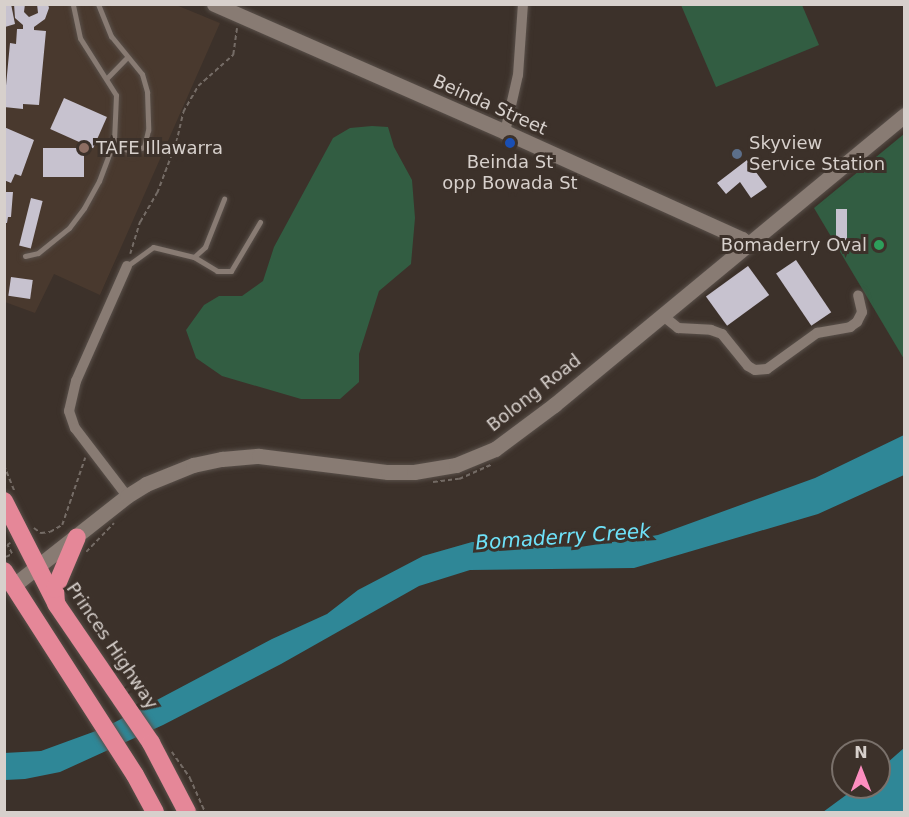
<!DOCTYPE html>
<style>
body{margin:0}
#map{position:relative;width:909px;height:817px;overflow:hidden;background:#3c312a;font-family:"DejaVu Sans",sans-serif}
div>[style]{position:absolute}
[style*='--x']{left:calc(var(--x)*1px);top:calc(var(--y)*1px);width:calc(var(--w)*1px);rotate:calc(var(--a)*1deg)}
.built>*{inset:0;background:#49392e}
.green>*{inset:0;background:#325d42}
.water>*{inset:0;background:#2f8797}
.building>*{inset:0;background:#c7c2cf;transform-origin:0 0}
.path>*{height:1.5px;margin-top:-0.75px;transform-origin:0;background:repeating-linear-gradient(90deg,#756c66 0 4.5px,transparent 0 7.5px)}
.roads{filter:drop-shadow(0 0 2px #59504a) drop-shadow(0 0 2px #59504a)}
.lane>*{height:5px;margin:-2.5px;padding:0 2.5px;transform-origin:2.5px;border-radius:2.5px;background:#887b73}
.street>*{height:10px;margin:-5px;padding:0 5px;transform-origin:5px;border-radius:5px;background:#887b73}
.secondary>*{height:15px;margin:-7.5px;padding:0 7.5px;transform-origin:7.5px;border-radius:7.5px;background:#887b73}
.highway>*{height:18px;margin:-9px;padding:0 9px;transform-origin:9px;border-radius:9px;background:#e58798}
.dots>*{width:16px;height:16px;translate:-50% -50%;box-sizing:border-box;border:3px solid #3c312a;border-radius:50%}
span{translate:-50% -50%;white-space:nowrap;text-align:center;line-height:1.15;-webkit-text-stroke:6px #3c312a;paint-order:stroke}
.street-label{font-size:18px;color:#d7d0cc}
.poi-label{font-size:18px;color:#d7d0cc}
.left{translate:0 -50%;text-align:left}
.right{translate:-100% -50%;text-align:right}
.water-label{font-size:20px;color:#6ee2f9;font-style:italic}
.frame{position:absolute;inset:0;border:6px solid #d7d0cc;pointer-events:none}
.north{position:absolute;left:831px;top:739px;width:60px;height:60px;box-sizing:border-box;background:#3c312a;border:2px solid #7a716b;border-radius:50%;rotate:0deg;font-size:16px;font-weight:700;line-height:24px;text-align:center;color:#d7d0cc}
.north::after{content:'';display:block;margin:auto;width:21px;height:27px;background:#fd8ec0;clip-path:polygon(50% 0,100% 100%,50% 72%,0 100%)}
</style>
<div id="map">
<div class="built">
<div style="clip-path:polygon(5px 5px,176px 5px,220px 23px,100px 295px,54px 274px,35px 313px,5px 302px)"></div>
</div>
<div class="green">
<div style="clip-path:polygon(681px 5px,802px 5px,819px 45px,716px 87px)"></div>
<div style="clip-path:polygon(372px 126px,388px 127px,394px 147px,412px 180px,415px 218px,411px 264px,379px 291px,359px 354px,359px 382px,340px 399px,301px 399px,222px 376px,196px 358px,186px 330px,204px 305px,219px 296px,242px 296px,263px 281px,274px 247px,333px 138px,350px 128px)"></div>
<div style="clip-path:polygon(904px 134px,904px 359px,814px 208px)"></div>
</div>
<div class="water">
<div style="clip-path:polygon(904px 435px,904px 475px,818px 514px,634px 568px,470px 570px,419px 586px,281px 664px,163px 725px,60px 772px,25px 779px,5px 780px,4px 753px,41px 751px,104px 728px,272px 639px,327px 614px,358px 590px,423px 556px,472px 542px,580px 547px,658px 535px,815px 478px)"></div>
<div style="clip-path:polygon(904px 748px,904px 812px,823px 812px,857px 787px,879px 787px,879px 770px)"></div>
</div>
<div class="building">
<div style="clip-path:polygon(5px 4px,11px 4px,15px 24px,5px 27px)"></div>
<div style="clip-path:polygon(14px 4px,25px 4px,24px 12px,29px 17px,38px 13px,37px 4px,48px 4px,49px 8px,45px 19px,34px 27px,34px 30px,46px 31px,39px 105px,23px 104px,23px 109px,4px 107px,10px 43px,16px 44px,17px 29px,23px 29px,23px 25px,15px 18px)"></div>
<div style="left:64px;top:98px;width:47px;height:34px;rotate:24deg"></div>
<div style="clip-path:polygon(4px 127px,34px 140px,21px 176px,15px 174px,11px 183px,4px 180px)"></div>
<div style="left:43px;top:148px;width:41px;height:29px"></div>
<div style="clip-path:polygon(747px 160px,767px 187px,751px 198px,740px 182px,726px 194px,717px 183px)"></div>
<div style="clip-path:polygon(4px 192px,13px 192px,11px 217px,8px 217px,7px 223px,4px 223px)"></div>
<div style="left:31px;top:198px;width:12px;height:49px;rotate:14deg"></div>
<div style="left:836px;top:209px;width:11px;height:32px"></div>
<div style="left:796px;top:260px;width:63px;height:24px;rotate:56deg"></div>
<div style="left:748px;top:266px;width:36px;height:52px;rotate:54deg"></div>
<div style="left:11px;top:277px;width:22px;height:19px;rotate:8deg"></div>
</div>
<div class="path">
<div style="--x:130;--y:254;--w:34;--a:-73"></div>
<div style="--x:140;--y:222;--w:34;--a:-60"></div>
<div style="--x:157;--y:193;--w:53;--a:-69.2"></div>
<div style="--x:176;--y:143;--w:32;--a:-77"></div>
<div style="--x:183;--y:112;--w:30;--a:-60"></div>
<div style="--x:198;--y:86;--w:47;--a:-41.5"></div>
<div style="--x:233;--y:55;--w:27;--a:-82"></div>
<div style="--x:4;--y:465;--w:29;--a:68"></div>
<div style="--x:433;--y:482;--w:26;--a:-7"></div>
<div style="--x:459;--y:479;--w:35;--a:-24"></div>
<div style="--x:34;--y:528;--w:9;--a:36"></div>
<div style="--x:41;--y:533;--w:9;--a:-6"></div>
<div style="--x:50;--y:532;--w:14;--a:-30"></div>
<div style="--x:62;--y:525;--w:71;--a:-71.1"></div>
<div style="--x:86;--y:552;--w:40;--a:-46"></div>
<div style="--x:6;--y:557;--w:7;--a:-27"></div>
<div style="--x:12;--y:554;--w:10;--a:-119"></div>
<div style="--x:7;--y:545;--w:4;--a:-34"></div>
<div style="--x:172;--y:752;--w:32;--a:55"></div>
<div style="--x:190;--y:778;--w:37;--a:66"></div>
</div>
<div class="roads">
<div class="lane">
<div style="--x:98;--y:4;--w:35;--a:68"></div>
<div style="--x:111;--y:36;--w:49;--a:50.8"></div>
<div style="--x:142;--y:74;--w:19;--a:74"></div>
<div style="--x:147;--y:92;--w:38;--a:88"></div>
<div style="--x:148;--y:130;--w:17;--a:103"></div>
<div style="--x:144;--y:147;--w:13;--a:162"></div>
<div style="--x:132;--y:151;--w:20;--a:-165"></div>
<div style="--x:107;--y:78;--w:29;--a:-46"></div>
<div style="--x:25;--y:256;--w:13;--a:-13"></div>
<div style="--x:38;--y:253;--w:40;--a:-39"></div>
<div style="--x:69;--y:228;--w:25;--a:-53"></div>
<div style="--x:84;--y:208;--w:31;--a:-61"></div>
<div style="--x:99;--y:181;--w:43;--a:-69.4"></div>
<div style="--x:114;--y:141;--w:46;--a:-87.5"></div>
<div style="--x:116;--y:95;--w:67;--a:-122.3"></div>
<div style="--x:80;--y:38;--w:35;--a:-102"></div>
<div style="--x:194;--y:257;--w:27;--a:31"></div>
<div style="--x:217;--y:271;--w:14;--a:0"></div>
<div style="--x:231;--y:271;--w:57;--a:-59.4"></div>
<div style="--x:127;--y:266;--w:32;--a:-36"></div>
<div style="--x:153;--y:247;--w:42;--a:13.7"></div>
<div style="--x:194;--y:257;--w:15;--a:-42"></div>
<div style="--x:205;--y:247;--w:52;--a:-68.4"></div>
</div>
<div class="street">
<div style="--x:505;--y:132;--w:58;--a:-77.2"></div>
<div style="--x:518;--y:75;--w:71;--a:-86"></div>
<div style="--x:127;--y:266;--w:126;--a:113.9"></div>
<div style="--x:76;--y:381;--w:31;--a:103"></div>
<div style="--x:69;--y:411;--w:18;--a:71"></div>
<div style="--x:75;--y:428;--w:86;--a:52.6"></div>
<div style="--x:662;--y:315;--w:21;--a:39"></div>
<div style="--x:678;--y:328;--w:33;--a:3"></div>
<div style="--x:711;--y:330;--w:12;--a:20"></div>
<div style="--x:722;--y:334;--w:41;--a:50.9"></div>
<div style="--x:748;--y:366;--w:8;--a:30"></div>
<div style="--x:755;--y:370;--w:12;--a:-5"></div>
<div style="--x:767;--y:369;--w:62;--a:-35.8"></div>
<div style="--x:817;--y:333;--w:34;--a:-10"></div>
<div style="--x:850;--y:327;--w:9;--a:-36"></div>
<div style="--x:857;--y:322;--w:11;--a:-63"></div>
<div style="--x:862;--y:312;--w:17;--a:-103"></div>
</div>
<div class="secondary">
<div style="--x:214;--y:4;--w:318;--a:23.7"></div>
<div style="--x:505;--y:132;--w:260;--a:24.3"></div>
<div style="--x:742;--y:239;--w:8;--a:45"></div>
<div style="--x:14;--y:585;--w:144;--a:-38.2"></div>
<div style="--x:127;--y:496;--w:22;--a:-32"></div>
<div style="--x:146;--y:484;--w:51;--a:-22"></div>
<div style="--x:193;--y:465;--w:30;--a:-12"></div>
<div style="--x:222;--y:459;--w:37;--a:-5"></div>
<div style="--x:259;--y:456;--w:130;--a:7.1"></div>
<div style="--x:388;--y:472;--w:26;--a:0"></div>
<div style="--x:414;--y:472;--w:43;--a:-9.5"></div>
<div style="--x:456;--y:465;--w:42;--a:-22.3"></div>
<div style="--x:495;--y:449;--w:74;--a:-36.7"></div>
<div style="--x:554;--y:405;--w:455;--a:-39.6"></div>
</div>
<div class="highway">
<div style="--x:4;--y:501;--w:117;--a:63"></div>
<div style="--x:57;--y:605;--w:167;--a:55.7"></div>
<div style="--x:151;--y:743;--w:78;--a:62.4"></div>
<div style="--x:4;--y:571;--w:242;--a:57.3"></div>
<div style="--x:135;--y:775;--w:42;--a:61.6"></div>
<div style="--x:56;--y:603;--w:14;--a:-94"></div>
<div style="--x:55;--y:589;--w:56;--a:-67.1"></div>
</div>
</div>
<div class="dots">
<div style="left:510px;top:143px;background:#1a4fb4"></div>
<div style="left:84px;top:148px;background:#8d6e63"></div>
<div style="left:737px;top:154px;background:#5c6f8a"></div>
<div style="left:879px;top:245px;background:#2e9e5b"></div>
</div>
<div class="street-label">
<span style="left:490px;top:105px;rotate:24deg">Beinda Street</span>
<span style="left:534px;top:393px;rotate:-38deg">Bolong Road</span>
<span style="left:112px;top:646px;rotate:56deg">Princes Highway</span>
</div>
<div class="poi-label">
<span class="left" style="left:749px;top:154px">Skyview<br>Service Station</span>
<span class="left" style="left:96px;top:148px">TAFE Illawarra</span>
<span style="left:510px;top:173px">Beinda St<br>opp Bowada St</span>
<span class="right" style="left:867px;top:245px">Bomaderry Oval</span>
</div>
<div class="water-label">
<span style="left:563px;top:537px;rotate:-4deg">Bomaderry Creek</span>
</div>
<div class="frame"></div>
<div class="north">N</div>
</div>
